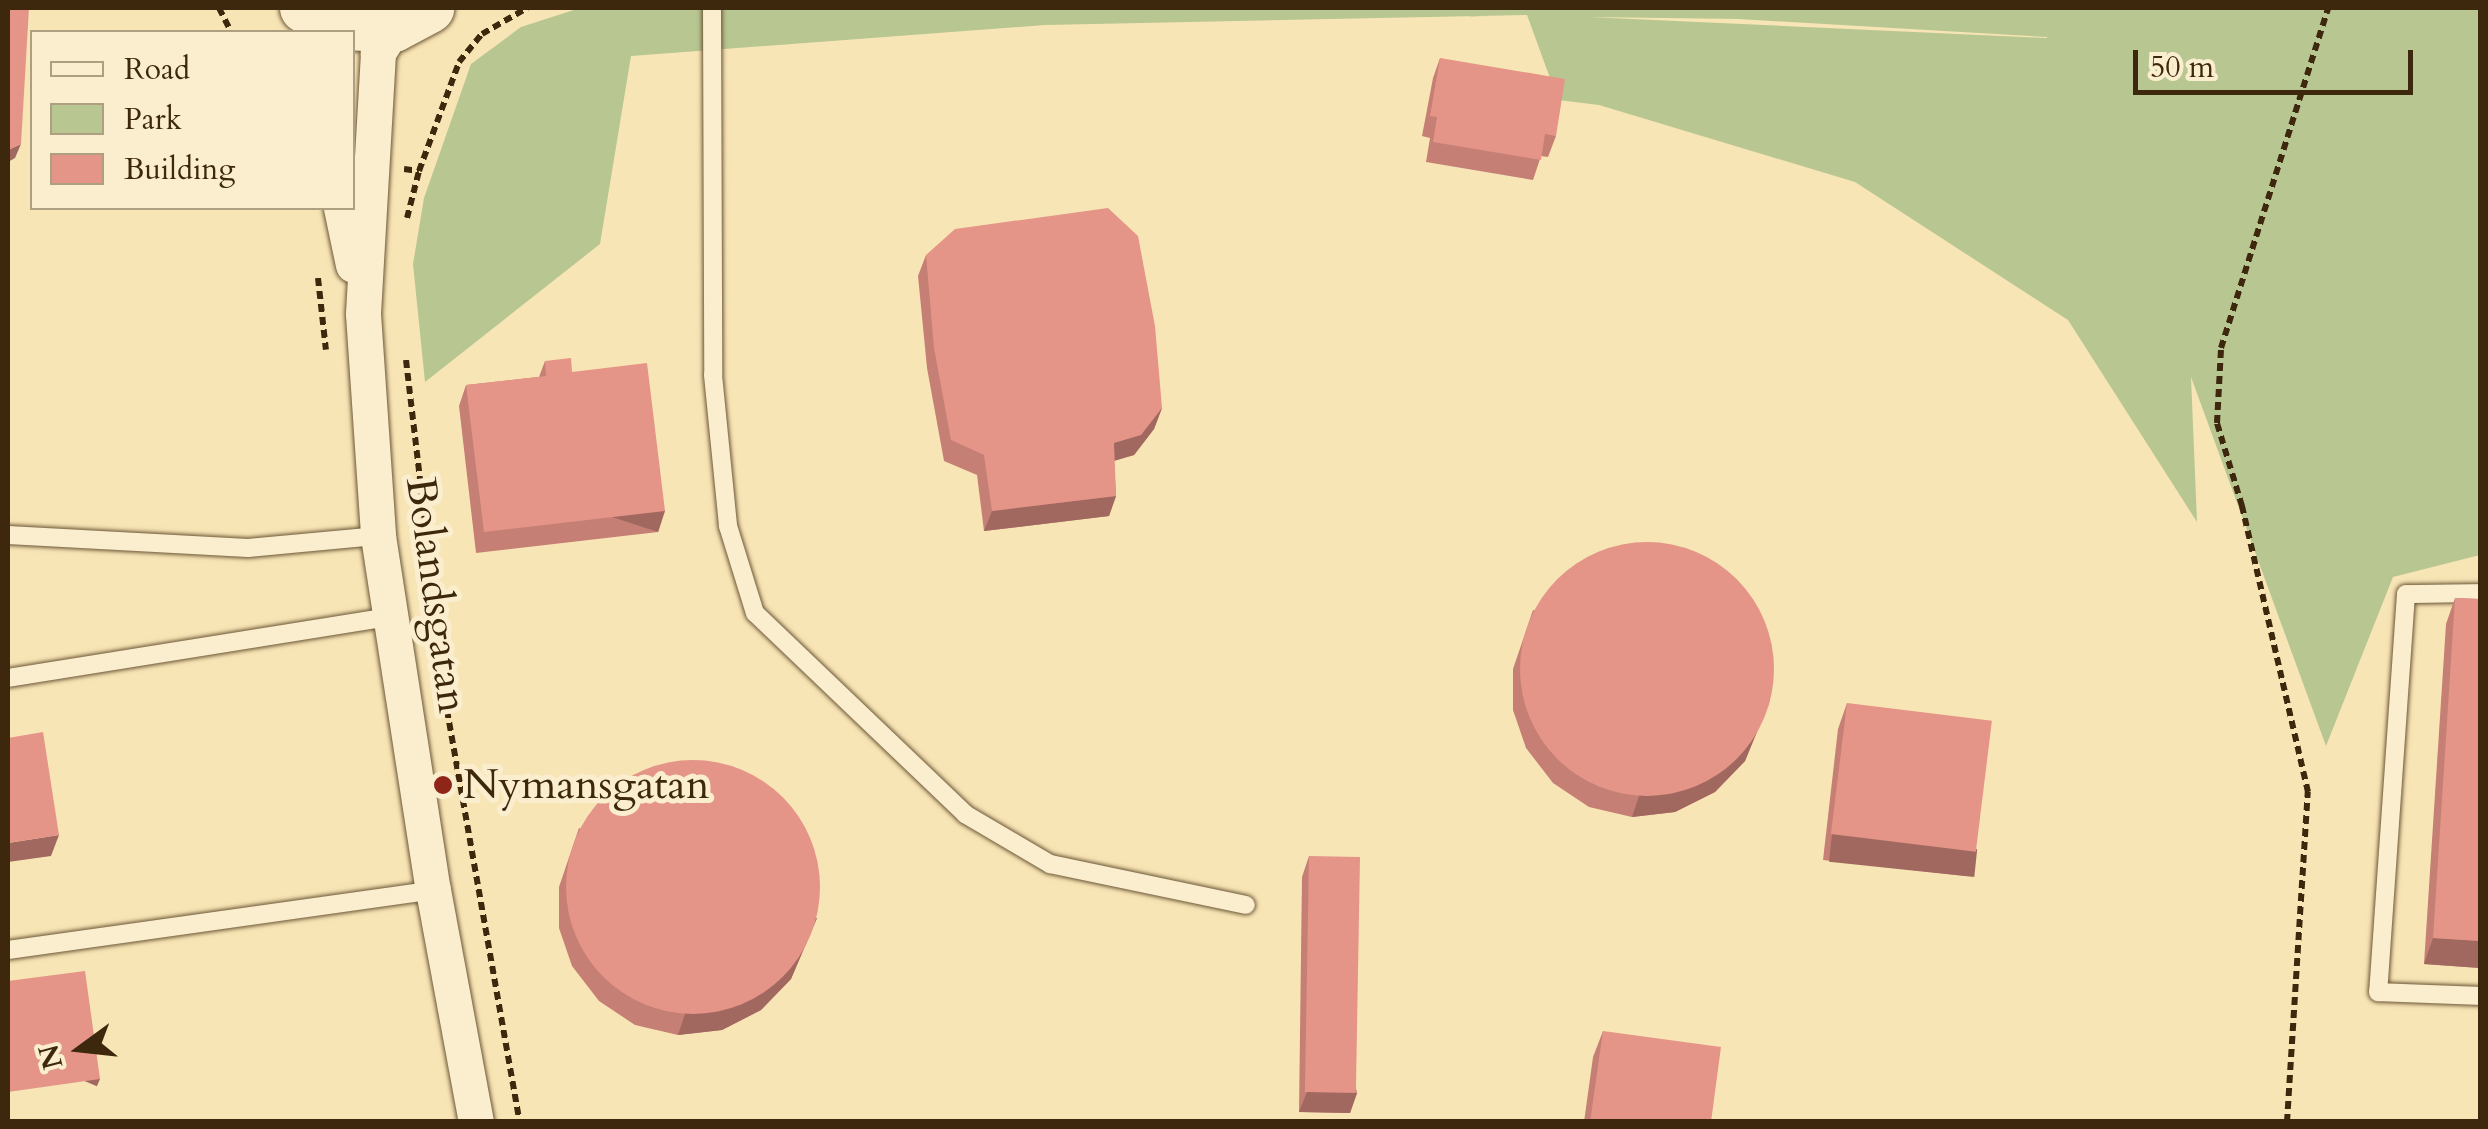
<!DOCTYPE html>
<style>
body{margin:0}
#map{position:relative;width:2488px;height:1129px;overflow:hidden;background:#f8e5b5;font-family:Cardo,serif}
div>[style]{position:absolute}
[style*='--x']{left:calc(var(--x)*1px);top:calc(var(--y)*1px);width:calc(var(--w)*1px);rotate:calc(var(--a)*1deg)}
.green>*{inset:0;background:#b8c691}
.path>*{height:6px;margin-top:-3px;transform-origin:0;background:repeating-linear-gradient(90deg,#3e280d 0 8px,transparent 0 13px)}
.roads{filter:drop-shadow(0 0 2px #6c5737) drop-shadow(0 0 2px #6c5737)}
.lane>*{height:18px;margin:-9px;padding:0 9px;transform-origin:9px;border-radius:9px;background:#faeecf}
.street>*{height:35px;margin:-17.5px;padding:0 17.5px;transform-origin:17.5px;border-radius:17.5px;background:#faeecf}
.secondary>*{height:50px;margin:-25px;padding:0 25px;transform-origin:25px;border-radius:25px;background:#faeecf}
.wall>*{inset:0;background:#c57f75}
.shaded-wall>*{inset:0;background:#a0685f;transform-origin:0 0}
.building>*{inset:0;background:#e59488;transform-origin:0 0}
.round{border-radius:50%}
.dots>*{width:28px;height:28px;translate:-50% -50%;box-sizing:border-box;border:5px solid #faeecf;border-radius:50%}
span{translate:-50% -50%;white-space:nowrap;text-align:center;line-height:1.15;-webkit-text-stroke:10px #faeecf;paint-order:stroke}
.street-label{font-size:42px;color:#3e280d}
.poi-label{font-size:42px;color:#3e280d}
.left{translate:0 -50%;text-align:left}
.frame{position:absolute;inset:0;border:10px solid #3e280d;pointer-events:none}
.legend{position:absolute;left:30px;top:30px;width:325px;height:180px;box-sizing:border-box;background:#faeecf;border:2px solid #af9f81;margin:0;padding:12px 18px;list-style:none;font-size:30px;color:#3e280d}
.legend li{display:flex;align-items:center;gap:20px;height:50px}
.legend b{width:50px;border:2px solid #af9f81}
.north{position:absolute;left:30px;top:999px;width:100px;height:100px;-webkit-text-stroke:8px #faeecf;paint-order:stroke;rotate:255deg;font-size:28px;font-weight:700;line-height:40px;text-align:center;color:#3e280d}
.north::after{content:'';display:block;margin:auto;width:35px;height:45px;background:#3e280d;clip-path:polygon(50% 0,100% 100%,50% 72%,0 100%)}
.scale{position:absolute;left:2133px;top:50px;width:280px;height:45px;box-sizing:border-box;border:5px solid #3e280d;border-top:0;padding-left:12px;font-size:30px;line-height:35px;white-space:nowrap;color:#3e280d;-webkit-text-stroke:8px #faeecf;paint-order:stroke}
</style>
<div id="map">
<div class="green">
<div style="clip-path:polygon(evenodd,580px 8px,2480px 8px,2480px 555px,2393px 577px,2326px 746px,2191px 377px,2197px 522px,2068px 320px,1855px 182px,1599px 105px,1558px 100px,1527px 15px,1045px 25px,631px 56px,600px 244px,425px 382px,413px 264px,424px 198px,471px 64px,521px 27px,580px 8px,1589px 17px,1738px 19px,2047px 37px,2047px 38px,1589px 17px)"></div>
</div>
<div class="path">
<div style="--x:219;--y:8;--w:27;--a:63"></div>
<div style="--x:404;--y:169;--w:15;--a:8"></div>
<div style="--x:419;--y:171;--w:116;--a:-69.8"></div>
<div style="--x:459;--y:62;--w:36;--a:-51"></div>
<div style="--x:482;--y:34;--w:52;--a:-30"></div>
<div style="--x:407;--y:218;--w:49;--a:-75.7"></div>
<div style="--x:318;--y:278;--w:72;--a:83.7"></div>
<div style="--x:406;--y:360;--w:352;--a:83.3"></div>
<div style="--x:447;--y:710;--w:418;--a:80"></div>
<div style="--x:2287;--y:1122;--w:331;--a:-86.4"></div>
<div style="--x:2308;--y:792;--w:294;--a:-103"></div>
<div style="--x:2242;--y:506;--w:87;--a:-106.8"></div>
<div style="--x:2217;--y:423;--w:75;--a:-86.9"></div>
<div style="--x:2221;--y:348;--w:356;--a:-72.5"></div>
</div>
<div class="roads">
<div class="lane">
<div style="--x:712;--y:8;--w:367;--a:89.8"></div>
<div style="--x:713;--y:375;--w:152;--a:84.3"></div>
<div style="--x:728;--y:526;--w:91;--a:72.8"></div>
<div style="--x:755;--y:613;--w:291;--a:43.7"></div>
<div style="--x:965;--y:814;--w:99;--a:30.5"></div>
<div style="--x:1050;--y:864;--w:200;--a:11.8"></div>
<div style="--x:8;--y:535;--w:240;--a:3.1"></div>
<div style="--x:248;--y:548;--w:131;--a:-5.3"></div>
<div style="--x:2480;--y:593;--w:74;--a:179.2"></div>
<div style="--x:2406;--y:594;--w:399;--a:94"></div>
<div style="--x:2378;--y:992;--w:102;--a:2.2"></div>
<div style="--x:8;--y:678;--w:387;--a:-9.1"></div>
<div style="--x:8;--y:950;--w:429;--a:-8"></div>
</div>
<div class="street">
<div style="--x:394;--y:27;--w:31;--a:122"></div>
<div style="--x:378;--y:53;--w:261;--a:93.3"></div>
<div style="--x:363;--y:314;--w:223;--a:86.1"></div>
<div style="--x:378;--y:536;--w:358;--a:81.2"></div>
<div style="--x:433;--y:890;--w:236;--a:79.5"></div>
<div style="--x:341;--y:208;--w:58;--a:78.1"></div>
</div>
<div class="secondary">
<div style="--x:305;--y:8;--w:41;--a:24.7"></div>
<div style="--x:342;--y:25;--w:52;--a:2.2"></div>
<div style="--x:394;--y:27;--w:40;--a:-28"></div>
</div>
</div>
<div class="wall">
<div style="clip-path:polygon(1440px 58px,1556px 136px,1548px 157px,1541px 156px,1533px 180px,1426px 162px,1430px 138px,1422px 136px,1433px 78px)"></div>
<div style="clip-path:polygon(926px 255px,1162px 408px,1154px 429px,1134px 455px,1114px 461px,1116px 496px,1109px 516px,984px 531px,977px 475px,944px 461px,927px 368px,918px 276px)"></div>
<div style="clip-path:polygon(545px 361px,572px 372px,658px 532px,476px 553px,459px 406px,466px 385px,539px 377px)"></div>
<div style="clip-path:polygon(2455px 598px,2480px 599px,2480px 968px,2424px 964px,2446px 624px)"></div>
<div style="clip-path:polygon(1533px 610px,1770px 700px,1745px 761px,1715px 792px,1675px 812px,1632px 817px,1589px 807px,1553px 783px,1526px 748px,1513px 710px,1513px 669px)"></div>
<div style="clip-path:polygon(1847px 703px,1967px 876px,1823px 860px,1838px 729px)"></div>
<div style="clip-path:polygon(579px 828px,817px 918px,791px 979px,761px 1010px,722px 1030px,678px 1035px,635px 1025px,599px 1001px,572px 966px,559px 928px,559px 887px)"></div>
<div style="clip-path:polygon(1309px 856px,1357px 1093px,1350px 1113px,1299px 1112px,1302px 877px)"></div>
<div style="clip-path:polygon(1603px 1031px,1711px 1122px,1584px 1122px,1593px 1057px)"></div>
</div>
<div class="shaded-wall">
<div style="clip-path:polygon(21px 144px,15px 158px,8px 162px,8px 150px)"></div>
<div style="clip-path:polygon(1162px 408px,1154px 429px,1134px 455px,1106px 463px,1114px 443px)"></div>
<div style="clip-path:polygon(1116px 496px,1109px 516px,984px 531px,992px 511px)"></div>
<div style="left:665px;top:511px;width:22px;height:182px;rotate:108deg"></div>
<div style="clip-path:polygon(1770px 700px,1745px 761px,1715px 792px,1675px 812px,1632px 817px,1639px 796px)"></div>
<div style="left:1832px;top:834px;width:146px;height:28px;rotate:6deg"></div>
<div style="clip-path:polygon(59px 835px,51px 856px,8px 862px,8px 843px)"></div>
<div style="clip-path:polygon(817px 918px,791px 979px,761px 1010px,722px 1030px,678px 1035px,685px 1014px)"></div>
<div style="clip-path:polygon(2433px 938px,2480px 941px,2480px 968px,2424px 964px)"></div>
<div style="left:100px;top:1079px;width:8px;height:93px;rotate:113deg"></div>
<div style="clip-path:polygon(1307px 1092px,1357px 1093px,1350px 1113px,1299px 1112px)"></div>
</div>
<div class="building">
<div style="clip-path:polygon(8px 8px,29px 8px,21px 144px,8px 150px)"></div>
<div style="clip-path:polygon(1440px 58px,1565px 79px,1556px 136px,1545px 134px,1541px 160px,1433px 142px,1437px 117px,1430px 116px)"></div>
<div style="clip-path:polygon(1108px 208px,1138px 236px,1155px 326px,1162px 408px,1141px 435px,1114px 443px,1116px 496px,992px 511px,984px 455px,951px 440px,934px 348px,926px 255px,955px 229px)"></div>
<div style="clip-path:polygon(571px 358px,572px 372px,647px 363px,665px 511px,484px 532px,466px 385px,546px 376px,545px 361px)"></div>
<div class="round" style="left:1520px;top:542px;width:254px;height:254px"></div>
<div style="clip-path:polygon(2455px 598px,2480px 599px,2480px 941px,2433px 938px)"></div>
<div style="left:1847px;top:703px;width:146px;height:132px;rotate:7deg"></div>
<div style="clip-path:polygon(43px 732px,59px 835px,8px 843px,8px 738px)"></div>
<div class="round" style="left:566px;top:760px;width:254px;height:254px"></div>
<div style="left:1309px;top:856px;width:51px;height:236px;rotate:1deg"></div>
<div style="clip-path:polygon(85px 971px,100px 1079px,8px 1092px,8px 981px)"></div>
<div style="clip-path:polygon(1603px 1031px,1721px 1047px,1711px 1122px,1590px 1122px)"></div>
</div>
<div class="dots">
<div style="left:443px;top:785px;background:#8f2418"></div>
</div>
<div class="street-label">
<span style="left:436px;top:595px;rotate:82deg">Bolandsgatan</span>
</div>
<div class="poi-label">
<span class="left" style="left:463px;top:785px">Nymansgatan</span>
</div>
<div class="frame"></div>
<ul class="legend">
<li><b style="height:12px;background:#faeecf"></b>Road</li>
<li><b style="height:28px;background:#b8c691"></b>Park</li>
<li><b style="height:28px;background:#e59488"></b>Building</li>
</ul>
<div class="north">N</div>
<div class="scale">50 m</div>
</div>
